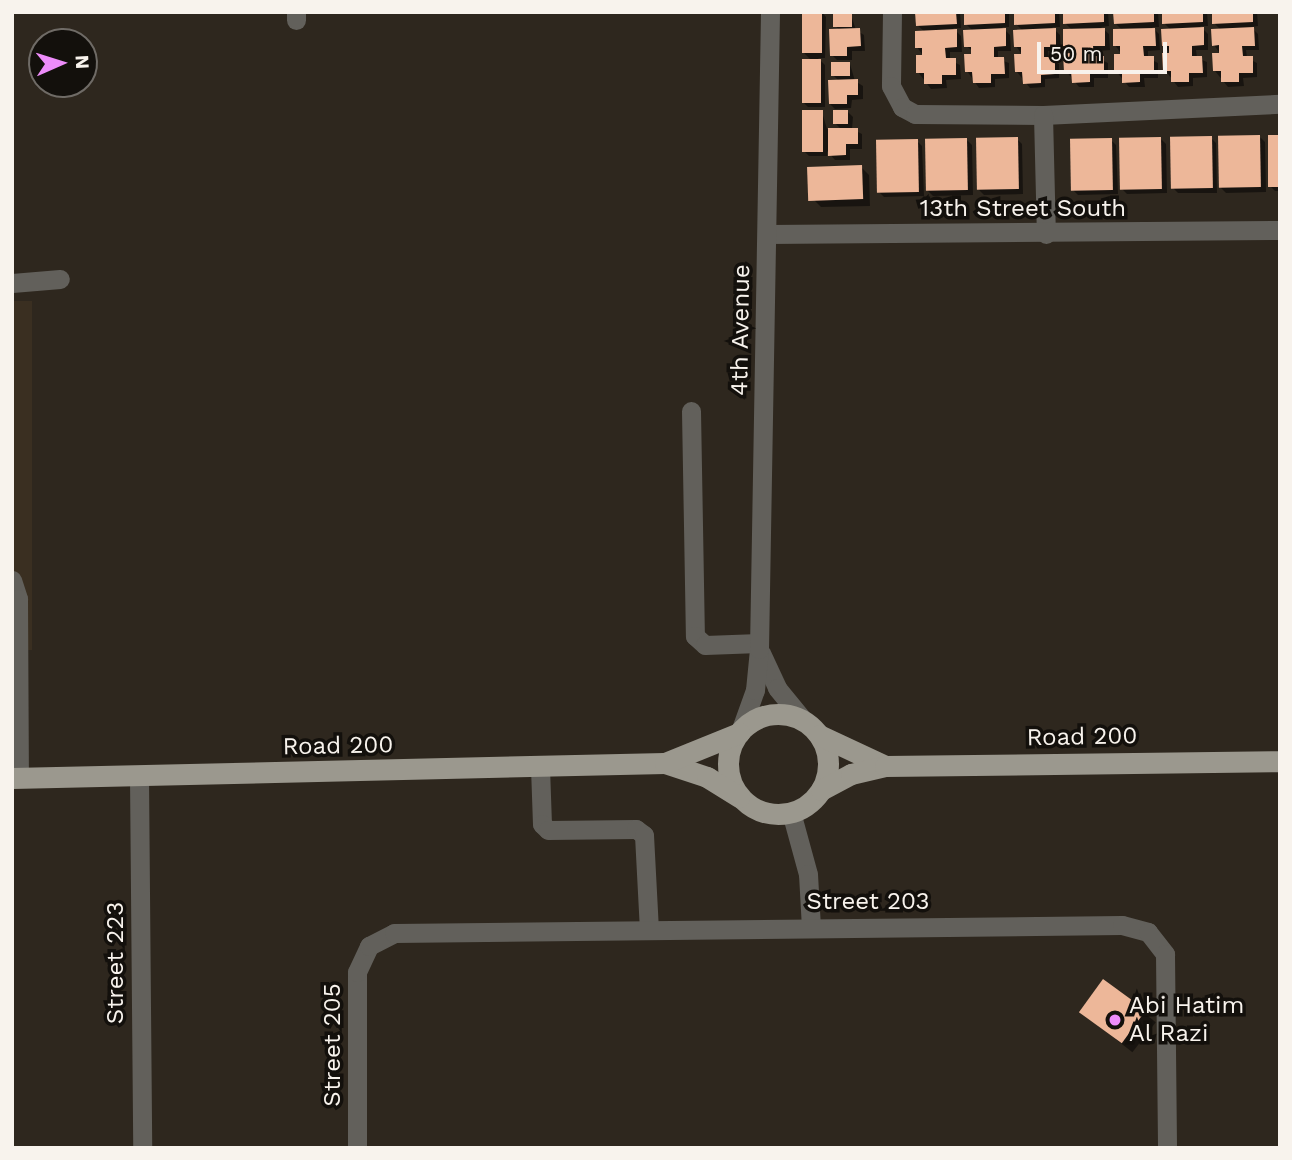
<!DOCTYPE html>
<style>
body{margin:0}
#map{position:relative;width:1292px;height:1160px;overflow:hidden;background:#2e271e;font-family:"Work Sans",sans-serif}
div>[style]{position:absolute}
[style*='--x']{left:calc(var(--x)*1px);top:calc(var(--y)*1px);width:calc(var(--w)*1px);rotate:calc(var(--a)*1deg)}
.built>*{inset:0;background:#3a2f21;transform-origin:0 0}
.shadow>*{inset:0;background:#0007;transform-origin:0 0}
.building>*{inset:0;background:#edb799;transform-origin:0 0}
.minor>*{height:19px;margin:-9.5px;padding:0 9.5px;transform-origin:9.5px;border-radius:9.5px;background:#62605b}
.major>*{height:21px;margin:-10.5px;padding:0 10.5px;transform-origin:10.5px;border-radius:10.5px;background:#9b988e}
.major>.ring{margin:-10.5px;padding:0;box-sizing:content-box;background:none;border:21px solid #9b988e;border-radius:50%}
.dots>*{width:19px;height:19px;translate:-50% -50%;box-sizing:border-box;border:4px solid #13100c;border-radius:50%}
span{translate:-50% -50%;white-space:nowrap;text-align:center;line-height:1.15;-webkit-text-stroke:7px #13100c;paint-order:stroke}
.street-label{font-size:24px;color:#f8f3ed}
.poi-label{font-size:24px;color:#f8f3ed}
.left{translate:0 -50%;text-align:left}
.frame{position:absolute;inset:0;border:14px solid #f8f3ed;pointer-events:none}
.north{position:absolute;left:28px;top:28px;width:70px;height:70px;box-sizing:border-box;background:#13100c;border:2px solid #6f6b66;border-radius:50%;rotate:87deg;font-size:19px;font-weight:700;line-height:28px;text-align:center;color:#f8f3ed}
.north::after{content:'';display:block;margin:auto;width:24px;height:32px;background:#ed8cfa;clip-path:polygon(50% 0,100% 100%,50% 72%,0 100%)}
.scale{position:absolute;left:1037px;top:42px;width:130px;height:32px;box-sizing:border-box;border:4px solid #f8f3ed;border-top:0;padding-left:9px;font-size:21px;line-height:24px;white-space:nowrap;color:#f8f3ed;-webkit-text-stroke:5px #13100c;paint-order:stroke}
</style>
<div id="map">
<div class="built">
<div style="left:12px;top:301px;width:20px;height:349px"></div>
</div>
<div class="shadow">
<div style="clip-path:polygon(822px 12px,826px 17px,825px 58px,818px 58px,825px 65px,825px 107px,808px 107px,803px 102px,811px 60px,803px 52px)"></div>
<div style="clip-path:polygon(917px 12px,960px 12px,961px 28px,953px 28px,961px 36px,962px 52px,950px 52px,950px 60px,960px 65px,961px 79px,946px 80px,947px 88px,931px 89px,918px 72px,924px 57px,917px 47px,925px 32px,917px 25px)"></div>
<div style="clip-path:polygon(965px 12px,1009px 12px,1009px 27px,1002px 27px,1010px 35px,1011px 51px,998px 51px,998px 59px,1009px 63px,1009px 78px,995px 79px,995px 87px,979px 88px,967px 71px,973px 51px,966px 46px,973px 31px,966px 24px)"></div>
<div style="clip-path:polygon(1015px 12px,1059px 12px,1060px 27px,1052px 27px,1060px 35px,1061px 51px,1048px 51px,1049px 59px,1059px 64px,1059px 78px,1045px 79px,1045px 87px,1030px 88px,1017px 72px,1023px 56px,1016px 46px,1023px 31px,1016px 24px)"></div>
<div style="clip-path:polygon(1065px 12px,1108px 12px,1109px 26px,1101px 27px,1109px 34px,1110px 50px,1098px 51px,1098px 58px,1108px 63px,1108px 78px,1094px 78px,1094px 87px,1079px 87px,1066px 71px,1072px 55px,1065px 45px,1073px 31px,1065px 23px)"></div>
<div style="clip-path:polygon(1115px 12px,1158px 12px,1159px 27px,1152px 27px,1159px 34px,1160px 50px,1148px 51px,1148px 58px,1158px 63px,1158px 78px,1144px 78px,1145px 87px,1129px 87px,1116px 71px,1122px 55px,1115px 45px,1123px 31px,1115px 23px)"></div>
<div style="clip-path:polygon(1164px 12px,1207px 12px,1208px 26px,1200px 26px,1208px 34px,1208px 50px,1196px 50px,1197px 58px,1207px 62px,1207px 77px,1193px 78px,1193px 86px,1178px 87px,1165px 70px,1171px 55px,1164px 45px,1171px 30px,1164px 23px)"></div>
<div style="clip-path:polygon(1214px 12px,1257px 12px,1258px 26px,1251px 27px,1258px 34px,1259px 50px,1246px 50px,1247px 58px,1257px 63px,1257px 77px,1243px 78px,1244px 86px,1228px 87px,1215px 71px,1221px 55px,1214px 45px,1221px 30px,1214px 23px)"></div>
<div style="clip-path:polygon(851px 15px,856px 30px,864px 35px,865px 51px,852px 51px,852px 60px,837px 60px,832px 55px,840px 30px,835px 26px)"></div>
<div style="clip-path:polygon(850px 64px,855px 81px,863px 86px,863px 99px,852px 100px,851px 108px,835px 109px,830px 104px,839px 81px,833px 75px)"></div>
<div style="clip-path:polygon(822px 112px,827px 129px,841px 129px,835px 123px,848px 112px,853px 117px,852px 129px,862px 134px,862px 149px,850px 149px,850px 160px,835px 160px,827px 151px,827px 156px,809px 156px,804px 151px)"></div>
<div style="clip-path:polygon(1260px 137px,1265px 142px,1266px 192px,1226px 193px,1221px 188px)"></div>
<div style="clip-path:polygon(1280px 137px,1280px 191px,1275px 191px,1270px 186px)"></div>
<div style="clip-path:polygon(1211px 138px,1216px 143px,1217px 193px,1178px 193px,1173px 188px)"></div>
<div style="clip-path:polygon(1017px 139px,1022px 144px,1023px 194px,984px 195px,979px 190px)"></div>
<div style="clip-path:polygon(1161px 139px,1166px 144px,1167px 193px,1127px 194px,1122px 189px)"></div>
<div style="clip-path:polygon(967px 140px,972px 145px,973px 195px,933px 196px,928px 191px)"></div>
<div style="clip-path:polygon(1111px 140px,1116px 145px,1118px 194px,1078px 195px,1073px 190px)"></div>
<div style="clip-path:polygon(917px 141px,922px 146px,924px 196px,884px 197px,879px 192px)"></div>
<div style="clip-path:polygon(861px 167px,869px 175px,870px 206px,821px 207px,813px 199px,809px 168px)"></div>
<div style="left:1103px;top:981px;width:67px;height:38px;rotate:38deg"></div>
</div>
<div class="building">
<div style="left:802px;top:12px;width:20px;height:41px"></div>
<div style="clip-path:polygon(915px 12px,956px 12px,957px 24px,916px 26px)"></div>
<div style="clip-path:polygon(964px 12px,1005px 12px,1005px 23px,964px 25px)"></div>
<div style="clip-path:polygon(1014px 12px,1055px 12px,1055px 23px,1014px 25px)"></div>
<div style="clip-path:polygon(1063px 12px,1104px 12px,1104px 22px,1063px 24px)"></div>
<div style="clip-path:polygon(1113px 12px,1154px 12px,1154px 22px,1114px 24px)"></div>
<div style="clip-path:polygon(1162px 12px,1203px 12px,1203px 22px,1162px 24px)"></div>
<div style="clip-path:polygon(1212px 12px,1253px 12px,1253px 22px,1212px 24px)"></div>
<div style="left:833px;top:14px;width:19px;height:13px"></div>
<div style="clip-path:polygon(1204px 27px,1204px 45px,1192px 46px,1192px 56px,1202px 56px,1203px 73px,1189px 73px,1189px 82px,1171px 82px,1171px 71px,1163px 71px,1162px 53px,1169px 53px,1169px 46px,1162px 46px,1161px 29px)"></div>
<div style="clip-path:polygon(1254px 27px,1255px 46px,1242px 46px,1243px 56px,1253px 56px,1253px 73px,1239px 73px,1239px 82px,1221px 82px,1221px 71px,1213px 71px,1212px 53px,1219px 53px,1219px 45px,1212px 46px,1211px 29px)"></div>
<div style="clip-path:polygon(860px 28px,861px 46px,847px 47px,847px 56px,830px 56px,829px 29px)"></div>
<div style="clip-path:polygon(1006px 28px,1006px 46px,994px 47px,994px 57px,1004px 57px,1005px 74px,991px 74px,991px 83px,973px 83px,972px 72px,965px 72px,964px 54px,971px 54px,971px 47px,964px 47px,963px 30px)"></div>
<div style="clip-path:polygon(1056px 28px,1056px 47px,1044px 47px,1044px 57px,1055px 57px,1055px 74px,1041px 75px,1041px 83px,1023px 84px,1022px 72px,1015px 72px,1014px 54px,1021px 54px,1021px 47px,1014px 47px,1013px 30px)"></div>
<div style="clip-path:polygon(1105px 28px,1105px 46px,1093px 46px,1094px 56px,1104px 56px,1104px 73px,1090px 74px,1090px 82px,1072px 83px,1071px 71px,1064px 72px,1063px 54px,1070px 53px,1070px 46px,1063px 46px,1063px 29px)"></div>
<div style="clip-path:polygon(1155px 28px,1156px 46px,1143px 46px,1144px 56px,1154px 56px,1154px 73px,1140px 74px,1140px 82px,1122px 83px,1122px 71px,1114px 72px,1114px 54px,1120px 54px,1120px 46px,1113px 46px,1113px 29px)"></div>
<div style="clip-path:polygon(957px 29px,957px 47px,945px 48px,946px 58px,956px 58px,956px 75px,942px 75px,942px 84px,924px 84px,924px 73px,916px 73px,916px 55px,922px 55px,922px 48px,915px 48px,915px 31px)"></div>
<div style="left:802px;top:59px;width:19px;height:44px"></div>
<div style="left:831px;top:62px;width:19px;height:14px"></div>
<div style="clip-path:polygon(858px 79px,858px 95px,847px 95px,847px 104px,829px 104px,828px 80px)"></div>
<div style="left:802px;top:110px;width:21px;height:42px"></div>
<div style="left:833px;top:110px;width:15px;height:14px"></div>
<div style="clip-path:polygon(828px 128px,858px 128px,858px 144px,846px 144px,846px 155px,828px 156px)"></div>
<div style="left:1260px;top:135px;width:52px;height:42px;rotate:89deg"></div>
<div style="left:1268px;top:135px;width:12px;height:52px"></div>
<div style="left:1212px;top:136px;width:52px;height:42px;rotate:89deg"></div>
<div style="left:1018px;top:137px;width:52px;height:42px;rotate:89deg"></div>
<div style="left:1161px;top:137px;width:52px;height:42px;rotate:89deg"></div>
<div style="left:967px;top:138px;width:52px;height:42px;rotate:89deg"></div>
<div style="left:1112px;top:138px;width:52px;height:42px;rotate:89deg"></div>
<div style="left:918px;top:139px;width:53px;height:42px;rotate:89deg"></div>
<div style="left:862px;top:165px;width:34px;height:55px;rotate:88deg"></div>
<div style="left:1103px;top:979px;width:53px;height:41px;rotate:36deg"></div>
</div>
<div class="minor">
<div style="--x:296;--y:12;--w:8;--a:90"></div>
<div style="--x:892;--y:12;--w:74;--a:90.8"></div>
<div style="--x:891;--y:86;--w:24;--a:62"></div>
<div style="--x:902;--y:107;--w:15;--a:28"></div>
<div style="--x:915;--y:114;--w:128;--a:0.4"></div>
<div style="--x:1043;--y:115;--w:237;--a:-2.7"></div>
<div style="--x:1043;--y:115;--w:119;--a:88.6"></div>
<div style="--x:767;--y:234;--w:513;--a:-0.45"></div>
<div style="--x:12;--y:283;--w:48;--a:-4.8"></div>
<div style="--x:691;--y:411;--w:225;--a:89"></div>
<div style="--x:695;--y:636;--w:13;--a:42"></div>
<div style="--x:705;--y:645;--w:54;--a:-2.1"></div>
<div style="--x:12;--y:580;--w:20;--a:72"></div>
<div style="--x:18;--y:599;--w:179;--a:89.7"></div>
<div style="--x:761;--y:653;--w:38;--a:65"></div>
<div style="--x:777;--y:688;--w:43;--a:50.7"></div>
<div style="--x:741;--y:729;--w:41;--a:-70.3"></div>
<div style="--x:755;--y:690;--w:41;--a:-84.4"></div>
<div style="--x:759;--y:649;--w:637;--a:-89.01"></div>
<div style="--x:540;--y:767;--w:57;--a:88"></div>
<div style="--x:542;--y:824;--w:8;--a:45"></div>
<div style="--x:548;--y:830;--w:88;--a:-0.7"></div>
<div style="--x:636;--y:829;--w:10;--a:37"></div>
<div style="--x:644;--y:835;--w:94;--a:87"></div>
<div style="--x:139;--y:777;--w:371;--a:89.5"></div>
<div style="--x:791;--y:812;--w:64;--a:74.7"></div>
<div style="--x:808;--y:874;--w:53;--a:86.8"></div>
<div style="--x:357;--y:1148;--w:176;--a:-90"></div>
<div style="--x:357;--y:972;--w:29;--a:-65"></div>
<div style="--x:369;--y:946;--w:28;--a:-27"></div>
<div style="--x:394;--y:933;--w:728;--a:-0.63"></div>
<div style="--x:1122;--y:925;--w:27;--a:15"></div>
<div style="--x:1148;--y:932;--w:28;--a:52"></div>
<div style="--x:1165;--y:954;--w:194;--a:89.4"></div>
</div>
<div class="major">
<div class="ring" style="left:728px;top:714px;width:79px;height:79px"></div>
<div style="--x:819;--y:735;--w:71;--a:25.1"></div>
<div style="--x:665;--y:763;--w:44;--a:18.4"></div>
<div style="--x:707;--y:777;--w:38;--a:32"></div>
<div style="--x:12;--y:778;--w:653;--a:-1.32"></div>
<div style="--x:665;--y:763;--w:80;--a:-22.1"></div>
<div style="--x:821;--y:790;--w:34;--a:-28"></div>
<div style="--x:851;--y:774;--w:35;--a:-13"></div>
<div style="--x:885;--y:766;--w:395;--a:-0.7"></div>
</div>
<div class="dots">
<div style="left:1115px;top:1020px;background:#ed8cfa"></div>
</div>
<div class="street-label">
<span style="left:1023px;top:209px">13th Street South</span>
<span style="left:741px;top:330px;rotate:-89deg">4th Avenue</span>
<span style="left:1082px;top:737px;rotate:-1deg">Road 200</span>
<span style="left:338px;top:746px;rotate:-1deg">Road 200</span>
<span style="left:868px;top:902px">Street 203</span>
<span style="left:116px;top:963px;rotate:-90deg">Street 223</span>
<span style="left:333px;top:1045px;rotate:-90deg">Street 205</span>
</div>
<div class="poi-label">
<span class="left" style="left:1129px;top:1020px">Abi Hatim<br>Al Razi</span>
</div>
<div class="frame"></div>
<div class="north">N</div>
<div class="scale">50 m</div>
</div>
